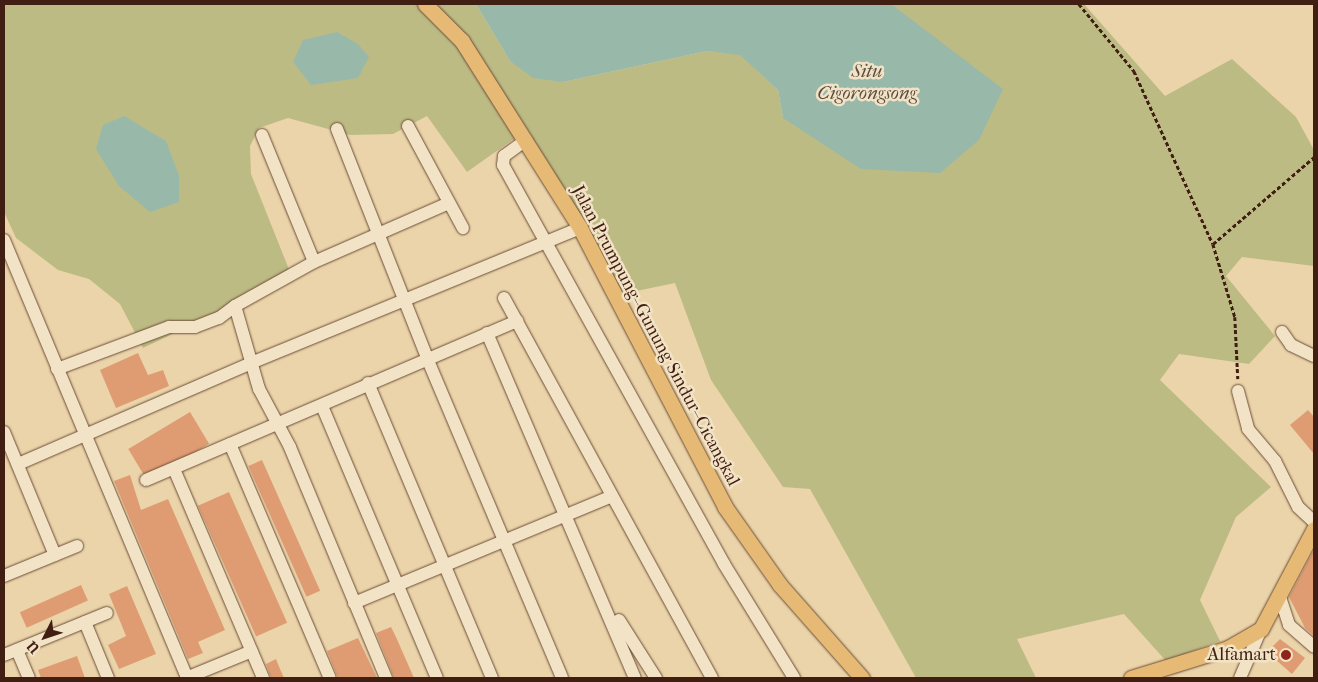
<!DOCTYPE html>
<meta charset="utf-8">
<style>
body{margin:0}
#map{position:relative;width:1318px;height:682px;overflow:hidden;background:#ebd4a9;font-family:"IM FELL French Canon",serif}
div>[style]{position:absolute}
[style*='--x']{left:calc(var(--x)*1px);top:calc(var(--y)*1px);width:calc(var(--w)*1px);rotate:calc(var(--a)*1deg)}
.green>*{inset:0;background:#bdbb84}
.water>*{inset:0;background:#98b8aa}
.building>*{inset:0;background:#df9c73;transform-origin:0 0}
.path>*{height:2.5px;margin-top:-1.25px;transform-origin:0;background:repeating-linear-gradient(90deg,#401e11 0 4px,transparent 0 6.5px)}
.roads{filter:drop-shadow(0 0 1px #6b4c37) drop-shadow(0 0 1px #6b4c37)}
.minor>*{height:12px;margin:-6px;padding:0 6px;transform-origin:6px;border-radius:6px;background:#f2e3c7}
.major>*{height:15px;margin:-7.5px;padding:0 7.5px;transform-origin:7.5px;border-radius:7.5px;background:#e6ba74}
.dots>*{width:14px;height:14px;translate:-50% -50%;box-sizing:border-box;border:2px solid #f2e3c7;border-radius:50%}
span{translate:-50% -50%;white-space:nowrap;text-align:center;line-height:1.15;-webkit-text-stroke:5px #f2e3c7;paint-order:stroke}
.street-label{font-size:18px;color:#401e11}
.poi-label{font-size:18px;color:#401e11}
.right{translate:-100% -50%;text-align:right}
.water-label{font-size:19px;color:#5a4c3f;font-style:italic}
.frame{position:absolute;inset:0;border:5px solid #401e11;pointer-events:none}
.north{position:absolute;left:20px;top:612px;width:50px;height:50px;-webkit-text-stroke:4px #f2e3c7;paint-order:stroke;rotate:229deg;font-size:14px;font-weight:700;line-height:20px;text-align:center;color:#401e11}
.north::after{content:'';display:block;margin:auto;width:18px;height:22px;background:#401e11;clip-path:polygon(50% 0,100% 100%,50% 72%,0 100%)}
</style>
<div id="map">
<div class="green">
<div style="clip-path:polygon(4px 4px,476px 4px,510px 61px,563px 82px,707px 51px,740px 54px,778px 90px,783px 118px,893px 7px,891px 4px,1084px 4px,1165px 96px,1232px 59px,1296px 117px,1314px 150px,1314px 266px,1242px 257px,1226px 276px,1275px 336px,1249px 364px,1179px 354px,1160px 380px,1271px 487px,1236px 517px,1200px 600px,1220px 641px,1166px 661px,1124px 614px,1017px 639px,1036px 678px,916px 678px,810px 489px,783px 487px,711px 380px,675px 283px,617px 295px,525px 131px,467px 172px,427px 116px,393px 134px,350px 135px,288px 118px,259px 128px,250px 146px,251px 174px,292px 277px,143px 348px,120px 304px,89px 279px,58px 270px,16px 238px,4px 212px)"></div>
</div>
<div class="water">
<div style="clip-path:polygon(476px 4px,891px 4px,1003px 89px,979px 140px,940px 173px,861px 169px,783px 118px,778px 90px,740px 55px,707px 51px,563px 82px,533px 78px,510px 61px)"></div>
<div style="clip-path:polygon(337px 32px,358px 44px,369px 57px,358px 78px,311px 85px,293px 62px,303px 40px)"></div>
<div style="clip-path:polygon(124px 116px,166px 141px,179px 176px,179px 202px,150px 212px,119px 186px,96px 149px,103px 125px)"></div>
</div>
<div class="building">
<div style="clip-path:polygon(138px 353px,148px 375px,163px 370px,169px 386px,116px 408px,100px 370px)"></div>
<div style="clip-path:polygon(1308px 410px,1314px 417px,1314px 454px,1290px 425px)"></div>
<div style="left:190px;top:412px;width:37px;height:72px;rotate:59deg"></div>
<div style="left:262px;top:460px;width:143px;height:15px;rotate:66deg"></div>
<div style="clip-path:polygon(130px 475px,141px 510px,168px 499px,225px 630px,198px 642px,203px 653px,188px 659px,114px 481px)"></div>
<div style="left:229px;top:492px;width:143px;height:34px;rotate:66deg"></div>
<div style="clip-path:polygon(1314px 549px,1314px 636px,1305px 628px,1289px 597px)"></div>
<div style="left:81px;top:585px;width:17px;height:67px;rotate:66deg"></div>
<div style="clip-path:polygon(127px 586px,156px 654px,119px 669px,108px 645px,126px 636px,109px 594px)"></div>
<div style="clip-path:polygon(391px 627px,396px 637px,414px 678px,394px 678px,376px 633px)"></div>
<div style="clip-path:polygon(358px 638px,377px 678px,338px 678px,327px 651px)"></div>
<div style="clip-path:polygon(1280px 639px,1305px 658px,1292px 674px,1267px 652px)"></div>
<div style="clip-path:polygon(77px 656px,85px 678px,41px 678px,38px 670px)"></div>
<div style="clip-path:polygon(276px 659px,280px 669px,284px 678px,271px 678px,266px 664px)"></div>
</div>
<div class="path">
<div style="--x:1079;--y:4;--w:87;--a:50.6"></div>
<div style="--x:1134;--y:71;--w:190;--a:65.5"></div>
<div style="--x:1213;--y:244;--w:76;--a:73.2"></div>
<div style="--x:1235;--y:317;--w:62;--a:87.2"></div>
<div style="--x:1213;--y:244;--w:133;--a:-40.7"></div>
</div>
<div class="roads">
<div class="minor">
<div style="--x:408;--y:126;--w:116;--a:61.7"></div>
<div style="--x:337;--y:129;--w:246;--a:68.5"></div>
<div style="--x:427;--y:358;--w:347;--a:67.1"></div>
<div style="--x:262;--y:135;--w:137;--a:67.7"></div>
<div style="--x:526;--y:140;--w:27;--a:144"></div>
<div style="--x:504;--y:156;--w:9;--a:96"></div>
<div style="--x:503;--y:165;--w:456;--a:61"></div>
<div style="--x:724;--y:564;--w:134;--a:58.4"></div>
<div style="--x:4;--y:240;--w:475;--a:67.3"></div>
<div style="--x:504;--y:298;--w:433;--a:61.3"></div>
<div style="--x:1282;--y:332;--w:16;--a:55"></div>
<div style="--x:1291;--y:345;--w:25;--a:26"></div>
<div style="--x:487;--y:333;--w:375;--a:66.8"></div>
<div style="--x:57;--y:369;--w:120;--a:-20.6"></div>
<div style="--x:169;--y:327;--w:26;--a:0"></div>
<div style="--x:195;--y:327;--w:26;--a:-21"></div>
<div style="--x:219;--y:318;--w:20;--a:-37"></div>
<div style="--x:368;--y:383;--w:320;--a:67.2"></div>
<div style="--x:1238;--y:391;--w:39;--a:75"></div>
<div style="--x:1248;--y:429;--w:42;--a:49.8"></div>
<div style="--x:1275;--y:461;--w:51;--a:63.4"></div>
<div style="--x:1298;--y:507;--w:22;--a:43"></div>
<div style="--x:322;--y:406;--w:295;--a:67.1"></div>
<div style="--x:4;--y:432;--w:133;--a:67.5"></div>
<div style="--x:230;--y:444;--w:254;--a:66.9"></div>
<div style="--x:18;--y:464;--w:254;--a:-23.4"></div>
<div style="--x:251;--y:363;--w:356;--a:-22.3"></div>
<div style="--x:174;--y:469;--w:227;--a:66.9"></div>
<div style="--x:146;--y:480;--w:404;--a:-23.2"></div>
<div style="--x:4;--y:576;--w:79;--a:-22.3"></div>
<div style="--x:1280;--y:597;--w:29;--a:72"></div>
<div style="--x:1289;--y:625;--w:33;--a:41"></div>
<div style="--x:354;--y:603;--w:279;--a:-22.5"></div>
<div style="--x:619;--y:620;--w:69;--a:57.5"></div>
<div style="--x:85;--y:622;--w:61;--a:67.7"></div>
<div style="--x:17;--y:650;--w:30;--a:67"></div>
<div style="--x:4;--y:655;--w:111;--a:-22.2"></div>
<div style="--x:186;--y:678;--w:71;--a:-22.2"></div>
<div style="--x:386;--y:678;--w:250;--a:-112.6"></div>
<div style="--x:290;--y:447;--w:66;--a:-118.1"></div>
<div style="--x:259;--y:389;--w:86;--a:-106.1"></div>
<div style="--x:235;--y:306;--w:90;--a:-29.1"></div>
<div style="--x:314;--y:262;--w:145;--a:-23.6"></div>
<div style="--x:1240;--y:678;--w:53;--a:-66.8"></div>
</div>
<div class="major">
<div style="--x:425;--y:4;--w:52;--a:45"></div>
<div style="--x:462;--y:41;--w:221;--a:57.7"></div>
<div style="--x:580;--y:228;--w:314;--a:62.5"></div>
<div style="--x:725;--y:507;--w:95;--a:54.8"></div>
<div style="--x:780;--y:585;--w:124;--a:48.6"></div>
<div style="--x:1131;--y:678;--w:102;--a:-17.2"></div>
<div style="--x:1228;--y:648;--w:38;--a:-30"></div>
<div style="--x:1261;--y:629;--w:113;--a:-62.1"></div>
</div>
</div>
<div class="dots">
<div style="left:1286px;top:655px;background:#8f2418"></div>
</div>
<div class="street-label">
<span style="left:655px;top:336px;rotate:62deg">Jalan Prumpung–Gunung Sindur–Cicangkal</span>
</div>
<div class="poi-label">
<span class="right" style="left:1276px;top:655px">Alfamart</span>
</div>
<div class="water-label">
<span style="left:867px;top:83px">Situ<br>Cigorongsong</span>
</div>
<div class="frame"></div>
<div class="north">U</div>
</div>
